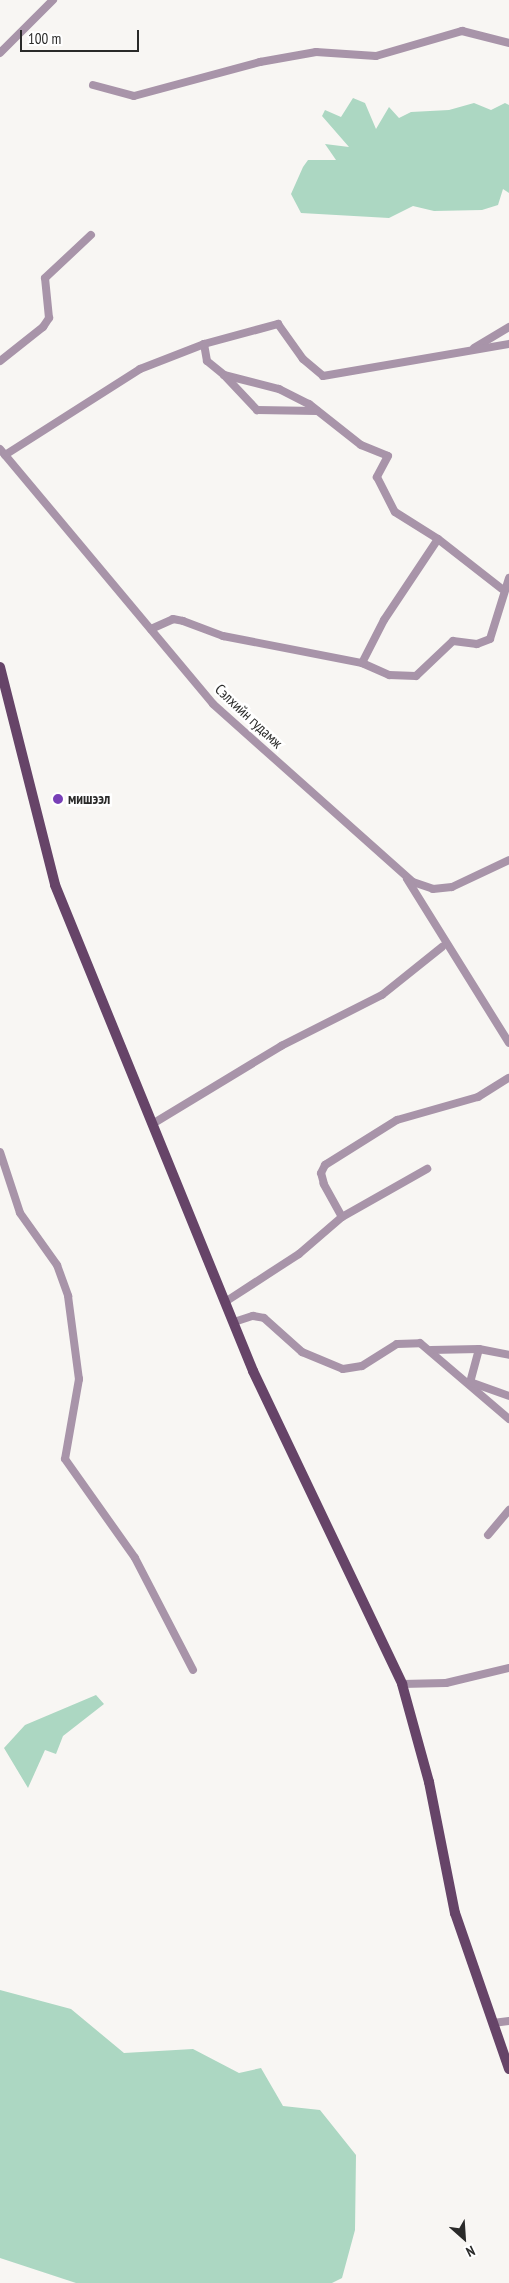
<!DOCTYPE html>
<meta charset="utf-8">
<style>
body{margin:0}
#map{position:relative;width:509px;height:2283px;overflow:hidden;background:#f8f6f3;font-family:"PT Sans Narrow",sans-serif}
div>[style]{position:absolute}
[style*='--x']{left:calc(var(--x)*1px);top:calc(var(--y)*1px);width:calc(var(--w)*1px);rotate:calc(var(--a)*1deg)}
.green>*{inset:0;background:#acd7c2}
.minor>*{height:8px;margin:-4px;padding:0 4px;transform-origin:4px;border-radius:4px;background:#a894a9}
.major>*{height:10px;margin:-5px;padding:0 5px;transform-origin:5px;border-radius:5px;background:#664468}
.dots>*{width:14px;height:14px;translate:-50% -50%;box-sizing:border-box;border:2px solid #fff;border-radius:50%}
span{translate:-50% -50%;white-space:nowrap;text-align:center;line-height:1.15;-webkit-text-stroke:5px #fff;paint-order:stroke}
.street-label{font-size:15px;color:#2a2a29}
.poi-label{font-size:15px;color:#2a2a29;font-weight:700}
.left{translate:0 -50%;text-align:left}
.north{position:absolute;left:439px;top:2213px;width:50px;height:50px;-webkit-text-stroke:4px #fff;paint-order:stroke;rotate:154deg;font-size:14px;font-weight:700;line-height:20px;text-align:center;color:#2a2a29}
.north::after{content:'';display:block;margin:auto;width:18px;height:22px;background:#2a2a29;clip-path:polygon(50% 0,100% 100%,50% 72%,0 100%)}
.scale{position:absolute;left:20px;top:30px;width:119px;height:22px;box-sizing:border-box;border:2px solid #2a2a29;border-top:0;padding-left:6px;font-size:15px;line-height:18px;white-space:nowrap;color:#2a2a29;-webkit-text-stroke:4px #fff;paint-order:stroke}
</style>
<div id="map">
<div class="green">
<div style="clip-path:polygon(353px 98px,365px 103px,376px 129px,389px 107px,399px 118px,411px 112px,449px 110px,474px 103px,491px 110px,505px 103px,509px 105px,509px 193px,503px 189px,498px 205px,482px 210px,434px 211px,413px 206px,389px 218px,301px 213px,291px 194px,303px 167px,308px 160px,336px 160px,325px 144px,349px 147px,322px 116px,325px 110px,341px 117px)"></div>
<div style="clip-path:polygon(96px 1695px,104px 1704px,63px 1736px,56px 1754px,45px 1750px,28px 1788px,4px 1748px,25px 1725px)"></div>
<div style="clip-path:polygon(0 1990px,71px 2009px,124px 2053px,193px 2049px,239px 2073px,261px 2068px,283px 2106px,320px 2110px,356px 2155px,355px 2230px,342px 2278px,332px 2283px,76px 2283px,0 2258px)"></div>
</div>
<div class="minor">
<div style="--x:0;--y:53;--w:75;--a:-45"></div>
<div style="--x:93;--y:85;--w:42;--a:15"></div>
<div style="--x:134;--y:96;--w:131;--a:-15.1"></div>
<div style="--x:260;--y:62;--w:57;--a:-10.1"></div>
<div style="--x:316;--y:52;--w:60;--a:3.8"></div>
<div style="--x:376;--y:56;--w:90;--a:-16.2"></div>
<div style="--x:462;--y:31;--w:49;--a:14.3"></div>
<div style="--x:204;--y:344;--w:17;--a:80"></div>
<div style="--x:207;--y:361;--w:22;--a:39"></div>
<div style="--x:224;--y:375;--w:57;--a:14.3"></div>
<div style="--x:279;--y:389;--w:34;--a:27"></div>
<div style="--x:309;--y:404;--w:66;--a:38.3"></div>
<div style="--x:361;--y:445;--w:29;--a:22"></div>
<div style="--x:388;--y:456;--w:24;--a:118"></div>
<div style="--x:377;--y:477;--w:39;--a:63"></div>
<div style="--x:395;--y:512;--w:51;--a:32.1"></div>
<div style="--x:474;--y:348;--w:41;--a:-31"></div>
<div style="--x:0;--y:361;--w:55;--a:-38.3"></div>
<div style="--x:43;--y:327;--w:11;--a:-56"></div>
<div style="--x:49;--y:318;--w:40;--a:-95.7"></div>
<div style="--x:45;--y:278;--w:63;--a:-43.1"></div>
<div style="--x:225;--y:376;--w:47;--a:46.7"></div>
<div style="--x:257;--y:410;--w:60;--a:1"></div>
<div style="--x:0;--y:449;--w:332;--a:50.1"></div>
<div style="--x:213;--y:704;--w:268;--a:41.7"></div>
<div style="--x:413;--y:882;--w:21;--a:19"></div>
<div style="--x:433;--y:889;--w:19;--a:-6"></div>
<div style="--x:452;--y:887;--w:63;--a:-25.3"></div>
<div style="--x:5;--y:455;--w:160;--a:-32.5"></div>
<div style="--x:140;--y:369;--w:69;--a:-21.3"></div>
<div style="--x:204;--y:344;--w:77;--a:-15.1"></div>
<div style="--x:278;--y:324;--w:43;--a:54.5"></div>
<div style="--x:303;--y:359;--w:26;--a:40"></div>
<div style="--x:323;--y:376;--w:189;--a:-9.8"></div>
<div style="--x:151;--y:629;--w:24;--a:-24"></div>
<div style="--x:173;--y:619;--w:10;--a:11"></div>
<div style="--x:183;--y:621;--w:43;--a:20.6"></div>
<div style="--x:223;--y:636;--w:142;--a:11"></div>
<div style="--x:362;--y:663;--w:30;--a:24"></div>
<div style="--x:389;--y:675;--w:27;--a:2"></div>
<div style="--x:416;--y:676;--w:51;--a:-43.4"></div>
<div style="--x:453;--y:641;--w:24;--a:7"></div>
<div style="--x:477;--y:644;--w:14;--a:-21"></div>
<div style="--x:490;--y:639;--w:64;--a:-72.7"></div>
<div style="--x:362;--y:663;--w:48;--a:-62.9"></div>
<div style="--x:384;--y:620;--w:97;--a:-56.3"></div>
<div style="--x:438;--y:539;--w:81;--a:38"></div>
<div style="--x:407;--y:879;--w:193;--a:58.1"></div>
<div style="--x:154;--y:1123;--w:149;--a:-31.2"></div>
<div style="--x:281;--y:1046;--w:113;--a:-26.8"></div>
<div style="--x:382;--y:995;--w:77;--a:-38.7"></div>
<div style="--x:0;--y:1152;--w:64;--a:71.8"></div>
<div style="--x:20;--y:1213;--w:64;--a:54.6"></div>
<div style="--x:57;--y:1265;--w:33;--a:70"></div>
<div style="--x:68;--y:1296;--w:84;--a:82.5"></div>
<div style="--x:79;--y:1379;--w:81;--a:99.9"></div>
<div style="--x:65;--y:1459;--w:121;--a:54.7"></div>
<div style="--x:135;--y:1558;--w:126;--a:62.6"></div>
<div style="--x:342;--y:1217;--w:38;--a:-119"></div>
<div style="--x:324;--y:1184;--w:11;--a:-105"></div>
<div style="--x:321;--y:1173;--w:9;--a:-63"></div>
<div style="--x:325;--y:1165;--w:85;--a:-32"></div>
<div style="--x:397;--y:1120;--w:84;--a:-15.9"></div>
<div style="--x:478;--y:1097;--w:36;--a:-32"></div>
<div style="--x:225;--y:1302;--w:88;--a:-33"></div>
<div style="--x:299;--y:1254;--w:57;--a:-40.7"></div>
<div style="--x:342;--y:1217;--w:98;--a:-29.5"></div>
<div style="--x:234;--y:1322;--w:20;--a:-18"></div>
<div style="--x:253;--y:1316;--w:11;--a:10"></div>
<div style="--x:264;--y:1318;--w:51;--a:41.8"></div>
<div style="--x:302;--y:1352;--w:44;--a:22.5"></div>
<div style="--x:343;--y:1369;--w:19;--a:-9"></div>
<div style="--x:362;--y:1366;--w:41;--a:-32.2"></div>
<div style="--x:397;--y:1344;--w:23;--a:-2"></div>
<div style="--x:420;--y:1343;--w:117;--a:40.5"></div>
<div style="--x:479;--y:1349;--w:34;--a:105"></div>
<div style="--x:470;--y:1382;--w:41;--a:19.7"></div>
<div style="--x:431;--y:1350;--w:48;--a:-1.2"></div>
<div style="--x:479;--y:1349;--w:31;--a:11"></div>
<div style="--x:488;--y:1535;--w:33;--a:-50"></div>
<div style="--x:402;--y:1684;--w:44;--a:-1.3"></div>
<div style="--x:446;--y:1683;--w:65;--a:-13.4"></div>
<div style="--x:493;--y:2023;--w:16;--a:-7"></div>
</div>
<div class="major">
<div style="--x:0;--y:667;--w:225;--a:75.8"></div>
<div style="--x:55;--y:885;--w:525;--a:67.83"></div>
<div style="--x:253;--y:1371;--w:347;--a:64.5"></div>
<div style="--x:402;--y:1684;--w:102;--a:74.6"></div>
<div style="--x:429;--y:1782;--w:134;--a:78.8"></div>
<div style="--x:455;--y:1913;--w:165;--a:70.9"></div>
</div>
<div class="dots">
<div style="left:58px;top:799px;background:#783fb6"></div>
</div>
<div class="street-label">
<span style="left:249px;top:716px;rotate:43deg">Сэлхийн гудамж</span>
</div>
<div class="poi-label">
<span class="left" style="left:68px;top:799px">мишээл</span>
</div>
<div class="north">N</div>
<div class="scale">100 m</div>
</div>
